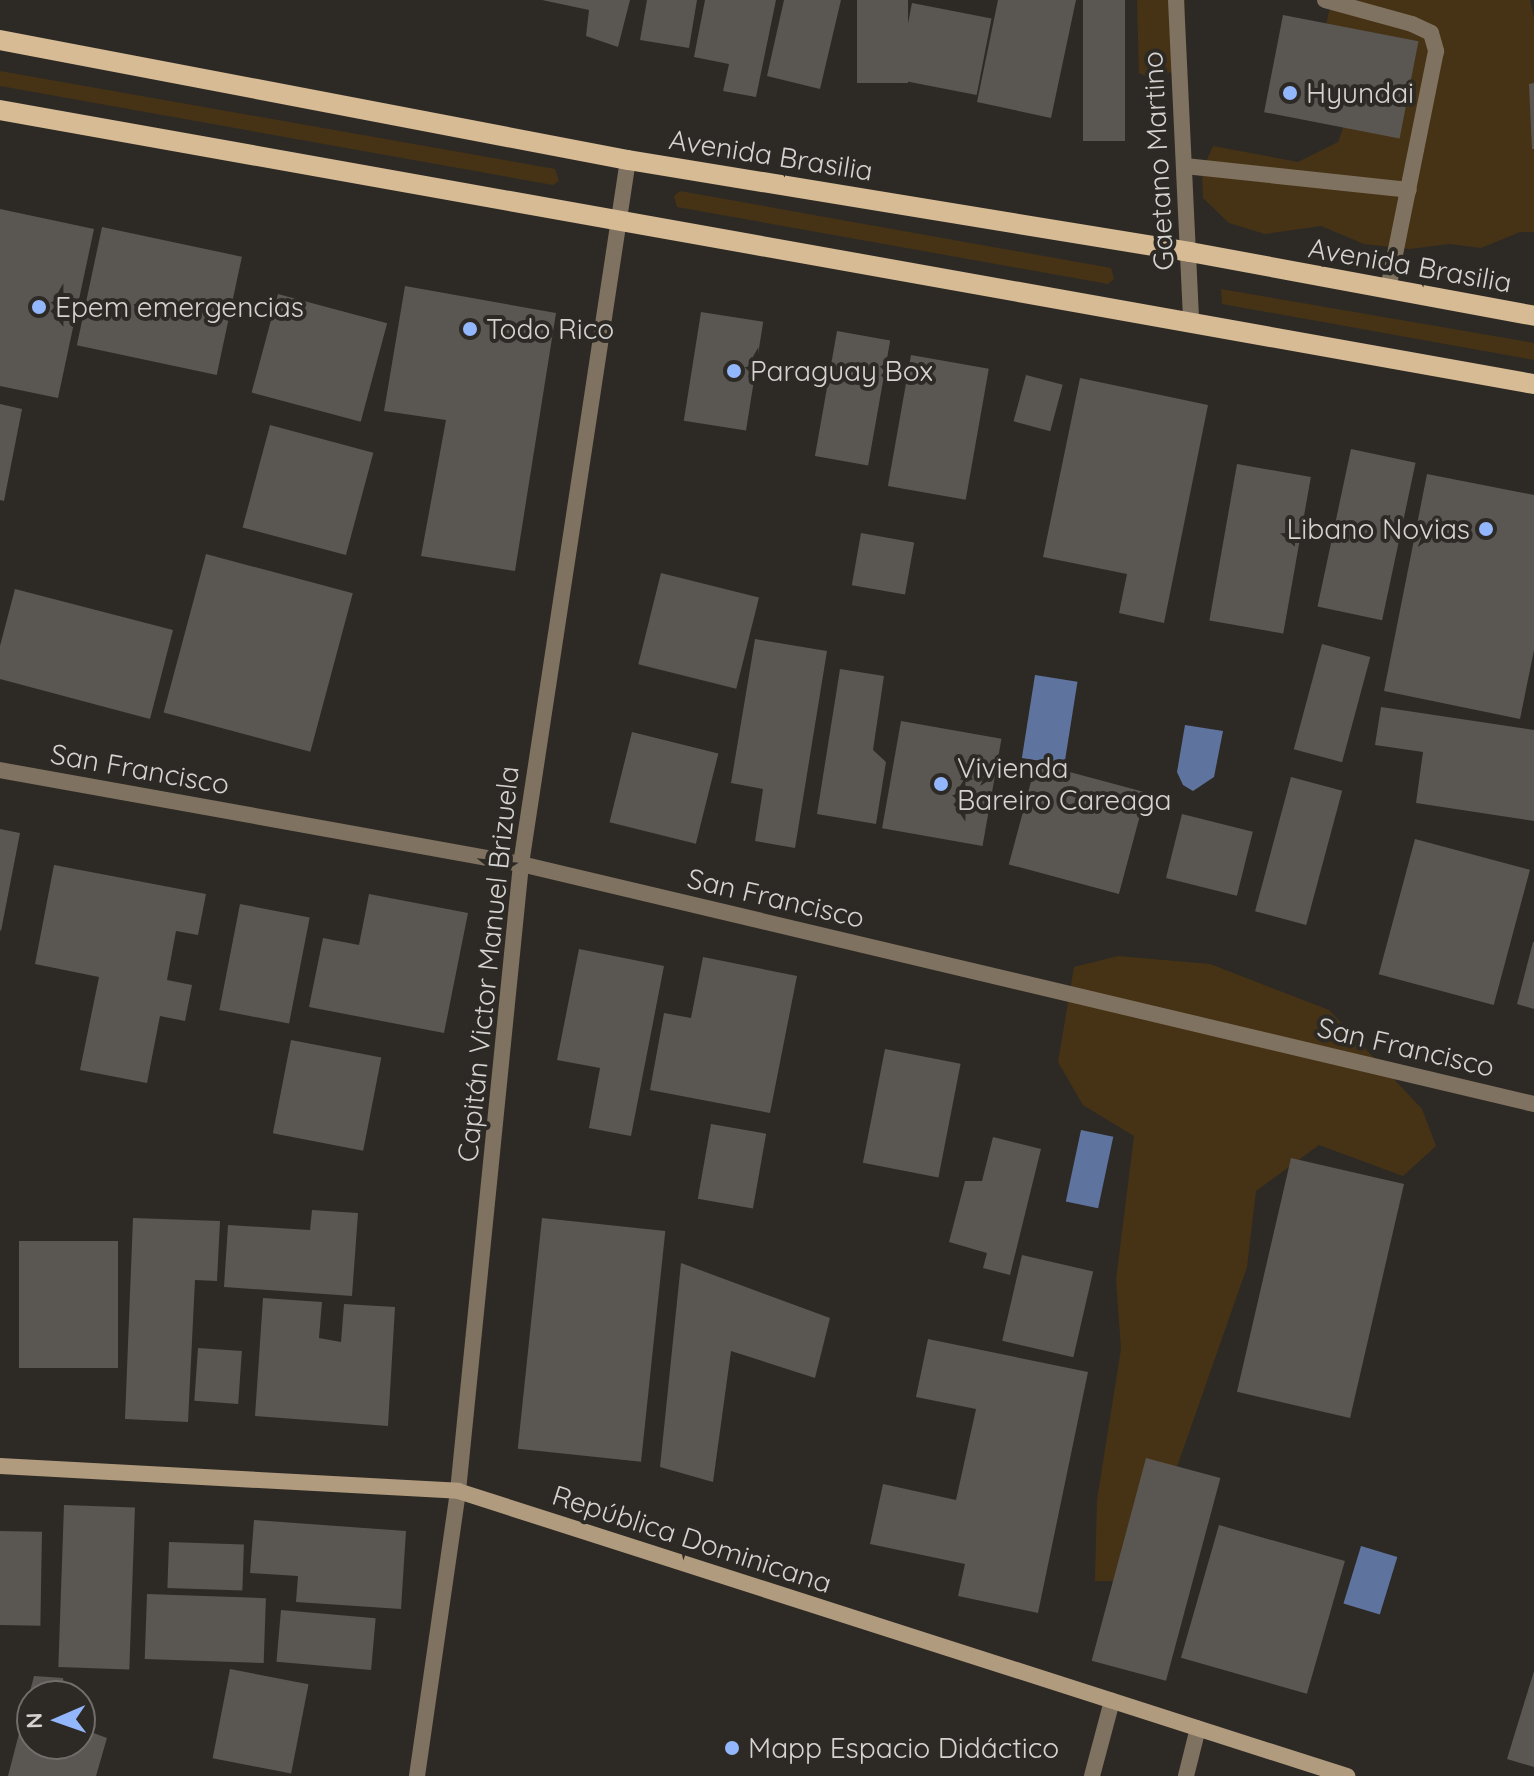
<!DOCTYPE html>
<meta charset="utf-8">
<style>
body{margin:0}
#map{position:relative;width:1534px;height:1776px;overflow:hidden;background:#2d2a25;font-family:Quicksand,sans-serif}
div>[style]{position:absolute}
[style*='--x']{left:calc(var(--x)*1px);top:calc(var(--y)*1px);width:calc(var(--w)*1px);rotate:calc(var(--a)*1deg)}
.green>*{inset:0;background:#463316}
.water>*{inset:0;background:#5e739e;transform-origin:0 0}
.building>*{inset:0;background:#5a5652;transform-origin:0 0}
.lane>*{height:16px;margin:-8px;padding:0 8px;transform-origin:8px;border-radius:8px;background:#807260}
.street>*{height:16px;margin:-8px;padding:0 8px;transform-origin:8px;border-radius:8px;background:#807260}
.secondary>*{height:16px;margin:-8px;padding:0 8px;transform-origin:8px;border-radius:8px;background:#b19b7e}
.primary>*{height:20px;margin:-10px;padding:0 10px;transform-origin:10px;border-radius:10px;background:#d7bb95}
.dots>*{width:22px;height:22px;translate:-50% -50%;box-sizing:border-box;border:4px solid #2d2a25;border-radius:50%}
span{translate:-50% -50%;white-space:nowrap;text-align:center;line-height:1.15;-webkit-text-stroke:8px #2d2a25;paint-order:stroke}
.poi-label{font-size:28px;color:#d5d3d1}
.left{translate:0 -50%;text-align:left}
.right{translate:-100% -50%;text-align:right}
.street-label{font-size:28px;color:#d5d3d1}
.north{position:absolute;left:16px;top:1680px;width:80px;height:80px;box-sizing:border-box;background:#2d2a25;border:2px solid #706e6a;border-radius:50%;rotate:268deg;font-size:22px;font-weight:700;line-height:32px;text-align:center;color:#d5d3d1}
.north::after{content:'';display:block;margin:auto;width:28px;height:36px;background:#93b7fd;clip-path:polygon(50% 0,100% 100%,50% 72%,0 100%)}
</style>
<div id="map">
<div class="green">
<div style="clip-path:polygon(1137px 0,1185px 0,1185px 67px,1151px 79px,1139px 73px)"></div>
<div style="clip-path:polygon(1343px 0,1530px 0,1534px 17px,1534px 232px,1520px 232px,1481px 248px,1450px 244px,1409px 249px,1364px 244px,1321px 226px,1265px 234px,1229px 223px,1203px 198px,1202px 171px,1213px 146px,1298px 162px,1338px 142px,1343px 128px,1342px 102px,1324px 35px,1329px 11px)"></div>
<div style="clip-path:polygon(0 71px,555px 169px,559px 181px,553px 185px,0 86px)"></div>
<div style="clip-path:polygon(680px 191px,1111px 268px,1114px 279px,1108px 284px,677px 207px,674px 196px)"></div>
<div style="clip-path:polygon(1221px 289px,1534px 343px,1534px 360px,1222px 304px)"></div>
<div style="clip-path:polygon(1118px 956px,1210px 964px,1329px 1010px,1422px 1109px,1436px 1146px,1403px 1176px,1319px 1145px,1256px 1191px,1247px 1267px,1137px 1581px,1095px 1581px,1097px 1500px,1121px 1349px,1116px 1280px,1134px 1136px,1083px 1105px,1058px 1062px,1074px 967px)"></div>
</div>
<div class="water">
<div style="left:1035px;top:675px;width:43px;height:84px;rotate:9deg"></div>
<div style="clip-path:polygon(1185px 725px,1223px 731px,1214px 777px,1193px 791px,1183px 785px,1177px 772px)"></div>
<div style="left:1081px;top:1130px;width:33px;height:73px;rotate:12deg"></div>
<div style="left:1361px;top:1546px;width:38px;height:60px;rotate:17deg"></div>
</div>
<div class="building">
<div style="clip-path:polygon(542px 0,630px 0,618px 47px,586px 36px,589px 10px)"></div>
<div style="clip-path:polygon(647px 0,697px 0,689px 48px,640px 40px)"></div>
<div style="clip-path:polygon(705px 0,776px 0,756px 97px,723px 91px,729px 64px,694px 57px)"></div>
<div style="clip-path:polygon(784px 0,841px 0,820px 89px,767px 76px)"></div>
<div style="left:857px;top:0;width:51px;height:83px"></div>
<div style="clip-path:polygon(998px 0,1076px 0,1051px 118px,977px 102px)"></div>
<div style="left:1083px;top:0;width:42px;height:141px"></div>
<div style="left:912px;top:3px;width:81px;height:78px;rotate:11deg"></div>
<div style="left:1283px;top:15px;width:138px;height:99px;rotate:11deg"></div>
<div style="clip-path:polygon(1534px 83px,1534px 149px,1532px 149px,1529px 84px)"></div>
<div style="clip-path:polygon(0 209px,94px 229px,58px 398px,0 386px)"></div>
<div style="left:102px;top:227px;width:143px;height:121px;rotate:12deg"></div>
<div style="clip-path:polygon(405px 286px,556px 313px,515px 571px,421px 556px,446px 420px,384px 411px)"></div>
<div style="left:278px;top:294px;width:113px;height:102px;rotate:15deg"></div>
<div style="left:701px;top:312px;width:63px;height:110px;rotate:9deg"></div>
<div style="left:837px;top:331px;width:54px;height:127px;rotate:10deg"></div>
<div style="left:911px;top:355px;width:79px;height:133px;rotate:10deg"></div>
<div style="left:1026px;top:375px;width:38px;height:48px;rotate:15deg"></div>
<div style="clip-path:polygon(1080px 378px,1208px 405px,1164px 623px,1119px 613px,1127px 574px,1043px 557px)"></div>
<div style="clip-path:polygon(0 404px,22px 409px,4px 501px,0 500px)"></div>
<div style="left:270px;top:425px;width:107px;height:106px;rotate:15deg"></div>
<div style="left:1351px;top:449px;width:66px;height:161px;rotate:12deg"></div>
<div style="left:1237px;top:464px;width:75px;height:159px;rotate:10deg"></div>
<div style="clip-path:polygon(1427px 474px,1534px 495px,1534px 650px,1520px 719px,1384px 691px)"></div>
<div style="left:861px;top:533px;width:54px;height:53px;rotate:10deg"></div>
<div style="left:206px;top:554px;width:152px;height:164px;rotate:15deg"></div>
<div style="left:661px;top:573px;width:101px;height:94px;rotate:14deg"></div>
<div style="clip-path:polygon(15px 589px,173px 630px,150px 719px,0 679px,0 646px)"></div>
<div style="clip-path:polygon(755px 639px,827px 651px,795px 848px,755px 841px,763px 789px,731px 783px)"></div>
<div style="left:1322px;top:644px;width:50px;height:109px;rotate:15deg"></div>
<div style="clip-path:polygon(840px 669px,884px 676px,873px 750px,886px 762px,876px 824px,817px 814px)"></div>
<div style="clip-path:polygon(1381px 707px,1534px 730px,1534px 821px,1416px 803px,1423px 752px,1375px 745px)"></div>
<div style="left:901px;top:721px;width:102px;height:109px;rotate:10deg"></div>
<div style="left:632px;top:732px;width:89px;height:93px;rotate:14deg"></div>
<div style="left:1036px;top:763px;width:114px;height:105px;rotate:15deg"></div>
<div style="left:1291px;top:777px;width:53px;height:139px;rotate:15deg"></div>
<div style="left:1182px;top:814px;width:73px;height:66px;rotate:14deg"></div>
<div style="clip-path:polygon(0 829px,20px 833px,1px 931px,0 930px)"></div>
<div style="left:1415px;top:839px;width:119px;height:140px;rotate:15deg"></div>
<div style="clip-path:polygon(54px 865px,206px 894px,198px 935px,176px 931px,167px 980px,192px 985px,185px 1021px,160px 1016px,147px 1083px,80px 1070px,99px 977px,35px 964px)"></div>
<div style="clip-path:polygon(369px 894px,468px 913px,444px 1033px,309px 1007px,323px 938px,359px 945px)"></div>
<div style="left:240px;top:904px;width:71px;height:108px;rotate:11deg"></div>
<div style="clip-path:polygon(1533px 942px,1534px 942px,1534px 1009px,1517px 1004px)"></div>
<div style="clip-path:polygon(579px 949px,664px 966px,631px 1136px,589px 1128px,600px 1068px,557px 1060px)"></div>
<div style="clip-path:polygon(703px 957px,797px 976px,770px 1113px,650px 1090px,664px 1013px,691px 1018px)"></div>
<div style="left:291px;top:1040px;width:92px;height:95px;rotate:11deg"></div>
<div style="left:885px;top:1049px;width:77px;height:116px;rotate:11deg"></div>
<div style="left:711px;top:1124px;width:56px;height:76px;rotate:10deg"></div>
<div style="clip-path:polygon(993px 1137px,1041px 1149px,1010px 1275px,983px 1268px,987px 1253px,949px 1242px,965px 1181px,982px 1181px)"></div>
<div style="left:1291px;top:1158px;width:116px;height:240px;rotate:13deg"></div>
<div style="clip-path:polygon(312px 1210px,358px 1213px,352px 1296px,224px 1287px,228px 1225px,310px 1230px)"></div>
<div style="clip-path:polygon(133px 1218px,220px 1221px,217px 1281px,195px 1280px,188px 1422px,125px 1419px)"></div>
<div style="left:542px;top:1218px;width:124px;height:232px;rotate:6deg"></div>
<div style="left:19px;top:1241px;width:99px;height:127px"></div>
<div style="left:1022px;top:1255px;width:73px;height:88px;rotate:13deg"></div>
<div style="clip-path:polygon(681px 1263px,830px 1318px,815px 1378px,731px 1351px,713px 1482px,660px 1467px)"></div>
<div style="clip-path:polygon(263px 1298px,322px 1302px,319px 1338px,341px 1342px,344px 1304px,395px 1307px,388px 1426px,255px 1416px)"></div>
<div style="clip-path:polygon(928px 1339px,1088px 1372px,1038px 1613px,958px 1596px,965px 1564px,870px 1544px,883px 1484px,956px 1500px,976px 1409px,916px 1397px)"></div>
<div style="left:198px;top:1348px;width:44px;height:53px;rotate:4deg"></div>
<div style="left:1146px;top:1458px;width:77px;height:210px;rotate:15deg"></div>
<div style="left:64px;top:1505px;width:71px;height:162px;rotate:2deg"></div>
<div style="clip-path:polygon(254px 1520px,406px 1531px,401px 1609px,296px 1602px,298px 1576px,250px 1573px)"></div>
<div style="left:1219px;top:1525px;width:131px;height:138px;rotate:16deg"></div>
<div style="left:0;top:1531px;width:42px;height:94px;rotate:1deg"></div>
<div style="left:169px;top:1542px;width:75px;height:46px;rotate:2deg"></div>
<div style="left:147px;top:1594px;width:119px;height:65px;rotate:2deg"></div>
<div style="left:281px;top:1610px;width:95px;height:52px;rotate:5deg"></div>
<div style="left:230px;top:1669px;width:80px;height:91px;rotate:11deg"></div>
<div style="clip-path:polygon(1534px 1671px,1534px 1767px,1507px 1759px)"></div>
<div style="clip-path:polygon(34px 1676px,63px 1678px,65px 1696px,32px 1696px,32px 1744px,80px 1744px,80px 1728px,107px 1738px,96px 1776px,8px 1776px)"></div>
</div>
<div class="lane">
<div style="--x:1325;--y:0;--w:90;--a:15.4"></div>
<div style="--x:1412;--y:24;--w:21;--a:25"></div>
<div style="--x:1431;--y:33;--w:19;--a:74"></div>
<div style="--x:1436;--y:51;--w:243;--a:101.4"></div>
<div style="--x:1185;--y:166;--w:225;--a:6.1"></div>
<div style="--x:1092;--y:1776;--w:78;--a:-75.1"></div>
<div style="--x:1186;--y:1776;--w:49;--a:-76"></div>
</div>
<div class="street">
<div style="--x:1176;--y:0;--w:319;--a:87.3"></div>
<div style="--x:0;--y:770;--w:529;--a:10.23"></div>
<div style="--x:521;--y:864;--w:1041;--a:13.33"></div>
<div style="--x:417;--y:1776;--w:288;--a:-81.8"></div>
<div style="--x:458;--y:1491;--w:630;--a:-84.26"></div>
<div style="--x:521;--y:864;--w:712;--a:-81.36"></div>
</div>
<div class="secondary">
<div style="--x:0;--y:1466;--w:459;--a:3.1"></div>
<div style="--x:458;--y:1491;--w:934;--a:17.78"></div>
</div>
<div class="primary">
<div style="--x:0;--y:40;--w:639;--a:10.82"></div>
<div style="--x:628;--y:160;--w:569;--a:9.3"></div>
<div style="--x:1190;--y:252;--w:350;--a:10.5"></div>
<div style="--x:0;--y:110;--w:1558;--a:10.13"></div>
</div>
<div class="dots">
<div style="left:1290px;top:93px;background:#93b7fd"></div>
<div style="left:39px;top:307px;background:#93b7fd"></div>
<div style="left:470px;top:329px;background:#93b7fd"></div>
<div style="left:734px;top:371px;background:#93b7fd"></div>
<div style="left:1486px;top:529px;background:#93b7fd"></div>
<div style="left:941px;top:784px;background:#93b7fd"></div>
<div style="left:732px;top:1748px;background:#93b7fd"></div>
</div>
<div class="poi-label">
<span class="left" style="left:1306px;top:93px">Hyundai</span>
<span class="left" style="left:55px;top:307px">Epem emergencias</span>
<span class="left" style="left:486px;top:329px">Todo Rico</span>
<span class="left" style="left:750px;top:371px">Paraguay Box</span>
<span class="right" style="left:1470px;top:529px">Libano Novias</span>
<span class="left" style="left:957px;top:784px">Vivienda<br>Bareiro Careaga</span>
<span class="left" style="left:748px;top:1748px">Mapp Espacio Didáctico</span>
</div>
<div class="street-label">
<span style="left:771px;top:155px;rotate:9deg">Avenida Brasilia</span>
<span style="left:1158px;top:161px;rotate:-93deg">Gaetano Martino</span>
<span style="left:1410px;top:265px;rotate:10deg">Avenida Brasilia</span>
<span style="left:140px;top:769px;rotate:10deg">San Francisco</span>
<span style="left:776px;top:898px;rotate:13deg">San Francisco</span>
<span style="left:488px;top:964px;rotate:-84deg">Capitán Victor Manuel Brizuela</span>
<span style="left:1406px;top:1047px;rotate:13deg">San Francisco</span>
<span style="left:692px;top:1539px;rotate:18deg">República Dominicana</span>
</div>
<div class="north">N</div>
</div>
